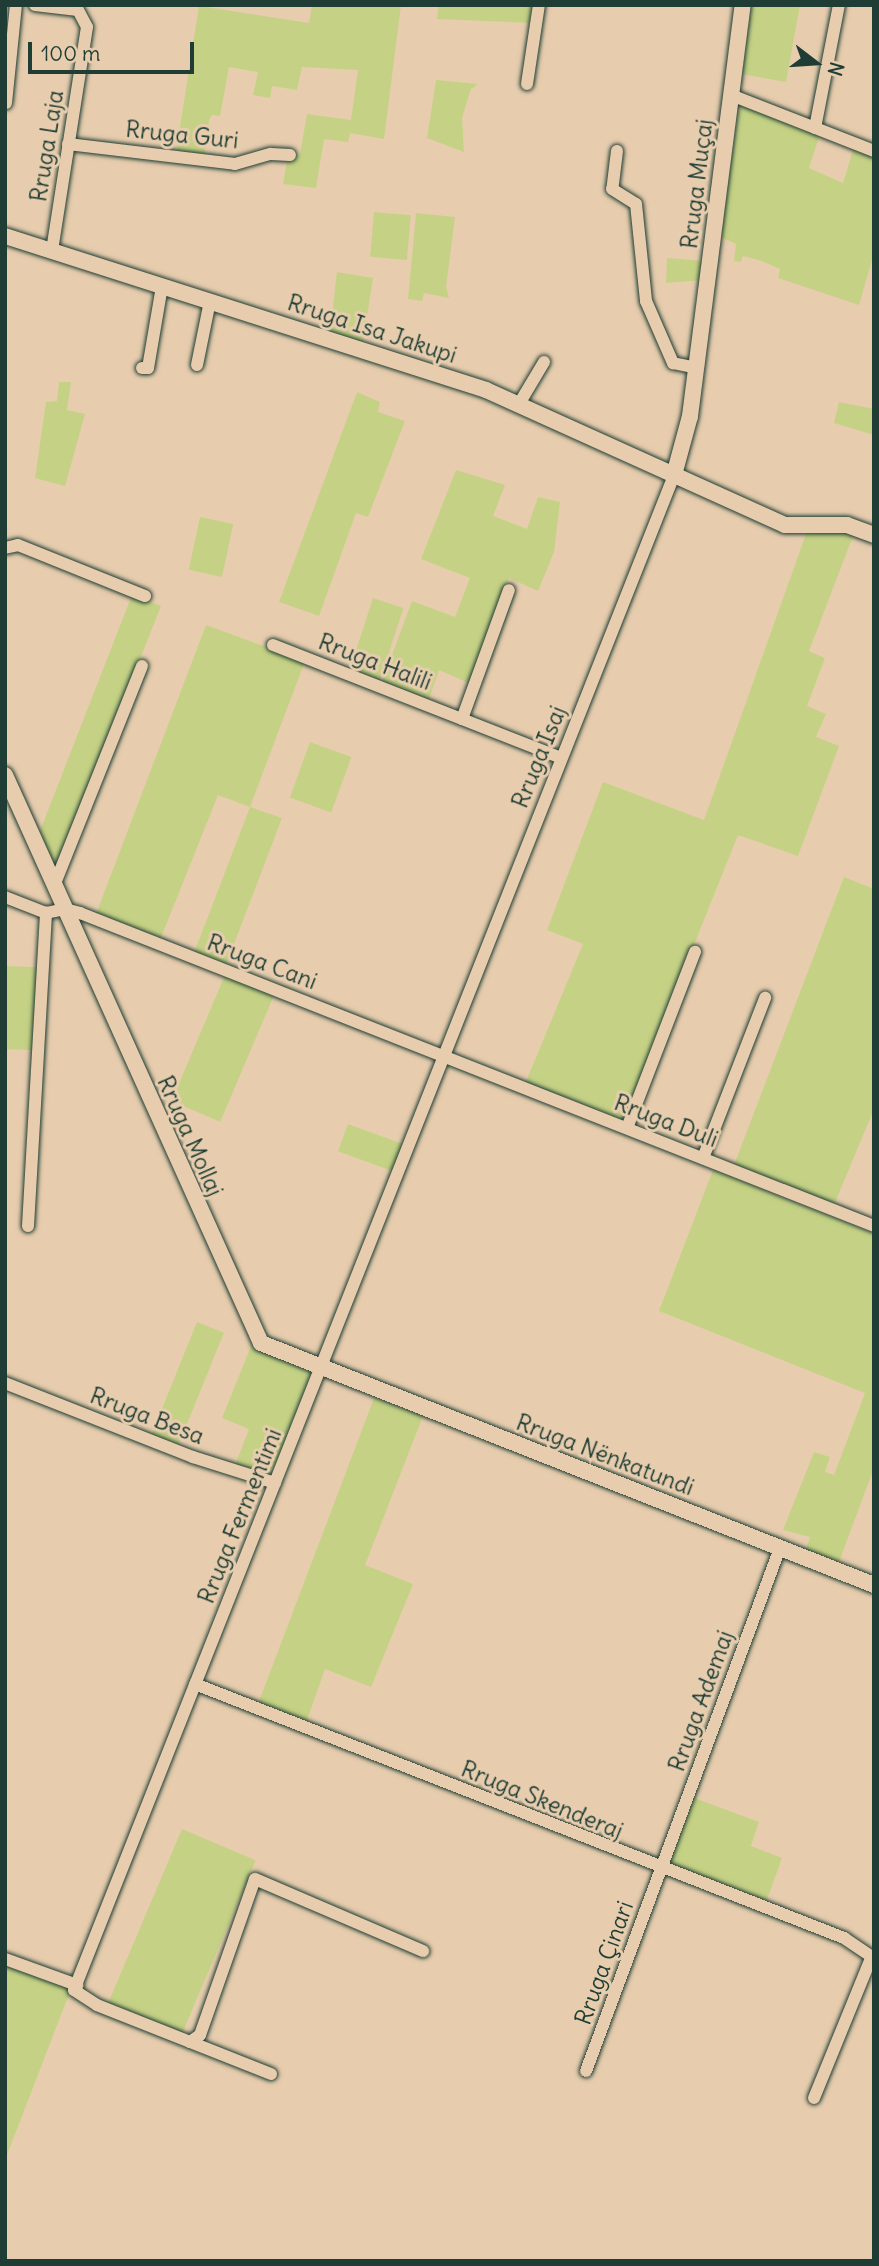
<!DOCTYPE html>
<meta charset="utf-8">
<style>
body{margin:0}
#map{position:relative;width:879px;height:2266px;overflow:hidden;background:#e7cdae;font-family:Delius,sans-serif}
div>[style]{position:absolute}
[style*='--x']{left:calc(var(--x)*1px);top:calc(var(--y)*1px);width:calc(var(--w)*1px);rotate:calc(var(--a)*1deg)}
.green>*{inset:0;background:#c5d285;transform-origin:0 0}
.roads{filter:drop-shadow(0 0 2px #1f3d34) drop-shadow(0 0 2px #1f3d34)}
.minor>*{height:12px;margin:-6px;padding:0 6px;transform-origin:6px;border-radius:6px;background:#e7cdae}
.tertiary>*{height:16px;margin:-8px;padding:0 8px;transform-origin:8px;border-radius:8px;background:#e7cdae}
span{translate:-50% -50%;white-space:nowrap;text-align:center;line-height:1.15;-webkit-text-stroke:6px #e7cdae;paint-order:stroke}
.street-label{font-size:23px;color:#1f3d34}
.frame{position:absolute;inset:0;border:7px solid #1f3d34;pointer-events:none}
.north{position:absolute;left:781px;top:28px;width:70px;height:70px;-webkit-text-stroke:5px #e7cdae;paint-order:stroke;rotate:107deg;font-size:19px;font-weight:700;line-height:28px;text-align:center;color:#1f3d34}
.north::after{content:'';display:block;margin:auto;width:24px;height:32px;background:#1f3d34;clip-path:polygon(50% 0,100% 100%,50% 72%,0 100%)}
.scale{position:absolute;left:28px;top:42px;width:166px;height:32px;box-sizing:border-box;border:4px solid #1f3d34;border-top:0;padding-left:9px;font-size:21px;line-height:24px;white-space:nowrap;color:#1f3d34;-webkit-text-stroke:5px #e7cdae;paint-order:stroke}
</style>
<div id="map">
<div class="green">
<div style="clip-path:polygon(312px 5px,401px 5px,384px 139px,350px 133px,348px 142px,324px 139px,316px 188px,283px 184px,287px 160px,300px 154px,307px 114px,351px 120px,358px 70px,302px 67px,297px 90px,272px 86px,270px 98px,253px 95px,258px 72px,229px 67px,220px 116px,212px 115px,209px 120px,204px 157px,176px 152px,199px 6px,309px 23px)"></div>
<div style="clip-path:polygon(439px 5px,535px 5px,533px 23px,437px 19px)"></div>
<div style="clip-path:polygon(752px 5px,800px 5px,786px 82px,742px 74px)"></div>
<div style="clip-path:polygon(436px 80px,478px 84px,471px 89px,462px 118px,464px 152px,427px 138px)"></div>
<div style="clip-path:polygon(744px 104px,820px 134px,809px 168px,843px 183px,854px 147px,874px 154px,874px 253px,859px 305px,778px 278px,780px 269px,762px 261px,743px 256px,741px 262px,734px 261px,736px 244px,721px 237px,738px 113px)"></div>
<div style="left:374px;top:212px;width:37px;height:45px;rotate:5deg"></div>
<div style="clip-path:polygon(416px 213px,455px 217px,446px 287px,449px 298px,424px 293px,422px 301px,408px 299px)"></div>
<div style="clip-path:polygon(667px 258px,704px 261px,702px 280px,666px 283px)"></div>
<div style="clip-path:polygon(337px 272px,373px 278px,363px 342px,330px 332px)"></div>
<div style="clip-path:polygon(59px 382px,71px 382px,67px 410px,85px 414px,65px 486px,35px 478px,46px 402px,57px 401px)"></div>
<div style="clip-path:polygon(357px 392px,380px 402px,378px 412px,405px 421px,368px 517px,356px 513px,319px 616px,279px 602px)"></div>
<div style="clip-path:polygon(839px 402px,874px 409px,874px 435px,834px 423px)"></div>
<div style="clip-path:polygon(456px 470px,505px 485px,493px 516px,527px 529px,538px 497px,560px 502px,554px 552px,538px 591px,509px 578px,471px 684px,439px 670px,428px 702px,382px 682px,412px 601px,455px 617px,470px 578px,421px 559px)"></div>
<div style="left:200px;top:517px;width:34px;height:54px;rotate:12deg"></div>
<div style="clip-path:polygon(837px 531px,853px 536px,809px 651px,825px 658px,807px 706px,826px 714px,816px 737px,839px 746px,798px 856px,738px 835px,623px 1122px,525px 1084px,583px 944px,547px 930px,603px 782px,704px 820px,806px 534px)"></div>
<div style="clip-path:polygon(132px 595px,161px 606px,56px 870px,38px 836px)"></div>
<div style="left:373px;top:598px;width:32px;height:77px;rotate:18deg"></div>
<div style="clip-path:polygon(206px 625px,305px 661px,250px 807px,282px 818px,226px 965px,194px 953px,250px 807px,218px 795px,160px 940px,96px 914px)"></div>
<div style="left:310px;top:742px;width:44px;height:59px;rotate:20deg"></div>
<div style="clip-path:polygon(844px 877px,874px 889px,874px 1109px,834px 1205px,734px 1165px)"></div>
<div style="left:5px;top:966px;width:35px;height:83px;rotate:2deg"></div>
<div style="left:225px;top:975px;width:53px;height:137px;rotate:23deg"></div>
<div style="left:348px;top:1124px;width:59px;height:29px;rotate:20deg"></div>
<div style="clip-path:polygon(713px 1170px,874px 1234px,874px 1468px,839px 1562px,806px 1549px,810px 1537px,783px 1530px,814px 1452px,830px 1457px,825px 1472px,834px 1475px,865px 1393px,659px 1311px)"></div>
<div style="left:197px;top:1322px;width:29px;height:124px;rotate:22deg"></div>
<div style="clip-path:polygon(251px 1346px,311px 1373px,278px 1461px,268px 1473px,259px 1475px,235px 1465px,249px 1429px,222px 1418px)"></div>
<div style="clip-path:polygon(374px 1398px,423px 1416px,365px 1565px,413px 1584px,371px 1687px,325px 1669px,306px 1723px,258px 1704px)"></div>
<div style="clip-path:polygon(692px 1797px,759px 1822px,751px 1846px,782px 1858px,765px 1905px,666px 1864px)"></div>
<div style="left:182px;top:1829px;width:80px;height:192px;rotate:23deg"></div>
<div style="clip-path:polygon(5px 1964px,71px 1989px,5px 2160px)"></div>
</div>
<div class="roads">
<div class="minor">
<div style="--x:35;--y:5;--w:43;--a:6.6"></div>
<div style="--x:78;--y:10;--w:19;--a:62"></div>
<div style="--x:87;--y:27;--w:227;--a:98.9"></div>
<div style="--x:527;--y:84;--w:80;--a:-81.4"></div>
<div style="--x:731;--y:95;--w:154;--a:21.4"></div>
<div style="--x:6;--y:103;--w:99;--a:-84.2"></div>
<div style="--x:815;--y:128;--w:125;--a:-79"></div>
<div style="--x:68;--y:144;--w:168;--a:6.8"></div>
<div style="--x:235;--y:164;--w:37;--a:-16"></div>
<div style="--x:271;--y:154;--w:19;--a:3"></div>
<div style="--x:617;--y:151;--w:38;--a:97"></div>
<div style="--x:612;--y:189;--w:28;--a:32"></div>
<div style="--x:636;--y:204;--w:98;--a:84.1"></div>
<div style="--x:646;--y:301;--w:68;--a:66.5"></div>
<div style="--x:673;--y:363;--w:24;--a:12"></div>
<div style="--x:197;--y:365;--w:65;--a:-78.5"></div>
<div style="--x:142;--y:368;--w:6;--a:0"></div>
<div style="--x:148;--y:368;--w:83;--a:-80.3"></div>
<div style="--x:519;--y:404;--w:49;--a:-59.2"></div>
<div style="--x:5;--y:548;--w:13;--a:-13"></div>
<div style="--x:18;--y:545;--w:137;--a:21.9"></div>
<div style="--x:273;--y:645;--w:309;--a:21.4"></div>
<div style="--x:462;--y:719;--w:137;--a:-70"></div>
<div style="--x:54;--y:886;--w:237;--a:-68.2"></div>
<div style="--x:5;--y:897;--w:44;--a:21.3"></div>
<div style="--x:46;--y:913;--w:19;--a:-12"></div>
<div style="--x:65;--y:909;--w:16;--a:15"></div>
<div style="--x:80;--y:913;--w:853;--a:21.51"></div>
<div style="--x:627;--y:1128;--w:189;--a:-68.9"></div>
<div style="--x:703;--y:1158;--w:172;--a:-68.8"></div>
<div style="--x:28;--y:1226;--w:314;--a:-86.7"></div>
<div style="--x:5;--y:1383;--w:202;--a:21.5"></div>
<div style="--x:193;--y:1457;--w:86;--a:17.6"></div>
<div style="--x:195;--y:1684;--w:697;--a:21.37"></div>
<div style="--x:844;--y:1938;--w:36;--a:34"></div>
<div style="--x:5;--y:1959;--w:77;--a:19.9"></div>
<div style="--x:190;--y:2042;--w:12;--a:-35"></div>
<div style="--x:200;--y:2035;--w:165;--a:-70.6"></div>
<div style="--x:255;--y:1879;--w:183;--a:23.2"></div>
<div style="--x:586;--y:2071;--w:558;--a:-69.65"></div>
<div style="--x:271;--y:2074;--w:187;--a:-158.4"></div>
<div style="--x:97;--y:2005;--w:27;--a:-147"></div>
<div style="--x:74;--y:1990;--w:1629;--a:-68.39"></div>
<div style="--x:814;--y:2098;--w:153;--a:-67.8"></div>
</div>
<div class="tertiary">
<div style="--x:5;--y:236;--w:505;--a:17.75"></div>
<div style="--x:486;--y:390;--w:328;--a:24.3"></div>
<div style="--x:785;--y:525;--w:62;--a:0"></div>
<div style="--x:847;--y:525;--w:29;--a:20"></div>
<div style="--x:674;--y:475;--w:61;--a:-74.8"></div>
<div style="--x:690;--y:416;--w:414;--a:-82.7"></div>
<div style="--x:5;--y:775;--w:623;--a:65.74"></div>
<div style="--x:261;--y:1343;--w:659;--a:21.54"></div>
</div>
</div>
<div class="street-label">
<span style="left:182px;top:135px;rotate:6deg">Rruga Guri</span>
<span style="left:47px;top:146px;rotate:-81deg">Rruga Laja</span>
<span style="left:697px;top:184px;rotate:-83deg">Rruga Muçaj</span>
<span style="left:372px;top:329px;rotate:18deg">Rruga Isa Jakupi</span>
<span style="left:375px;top:662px;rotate:21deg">Rruga Halili</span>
<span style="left:539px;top:757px;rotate:-68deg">Rruga Isaj</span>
<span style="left:262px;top:962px;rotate:21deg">Rruga Cani</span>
<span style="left:666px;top:1121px;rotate:21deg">Rruga Duli</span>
<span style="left:190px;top:1136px;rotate:66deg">Rruga Mollaj</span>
<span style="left:147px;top:1416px;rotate:21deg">Rruga Besa</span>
<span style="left:605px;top:1455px;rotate:21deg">Rruga Nënkatundi</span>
<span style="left:240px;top:1516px;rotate:-68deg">Rruga Fermentimi</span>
<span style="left:701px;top:1701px;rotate:-70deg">Rruga Ademaj</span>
<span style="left:542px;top:1800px;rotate:22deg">Rruga Skenderaj</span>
<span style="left:604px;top:1963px;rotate:-70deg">Rruga Çinari</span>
</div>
<div class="frame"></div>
<div class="north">N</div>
<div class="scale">100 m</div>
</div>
